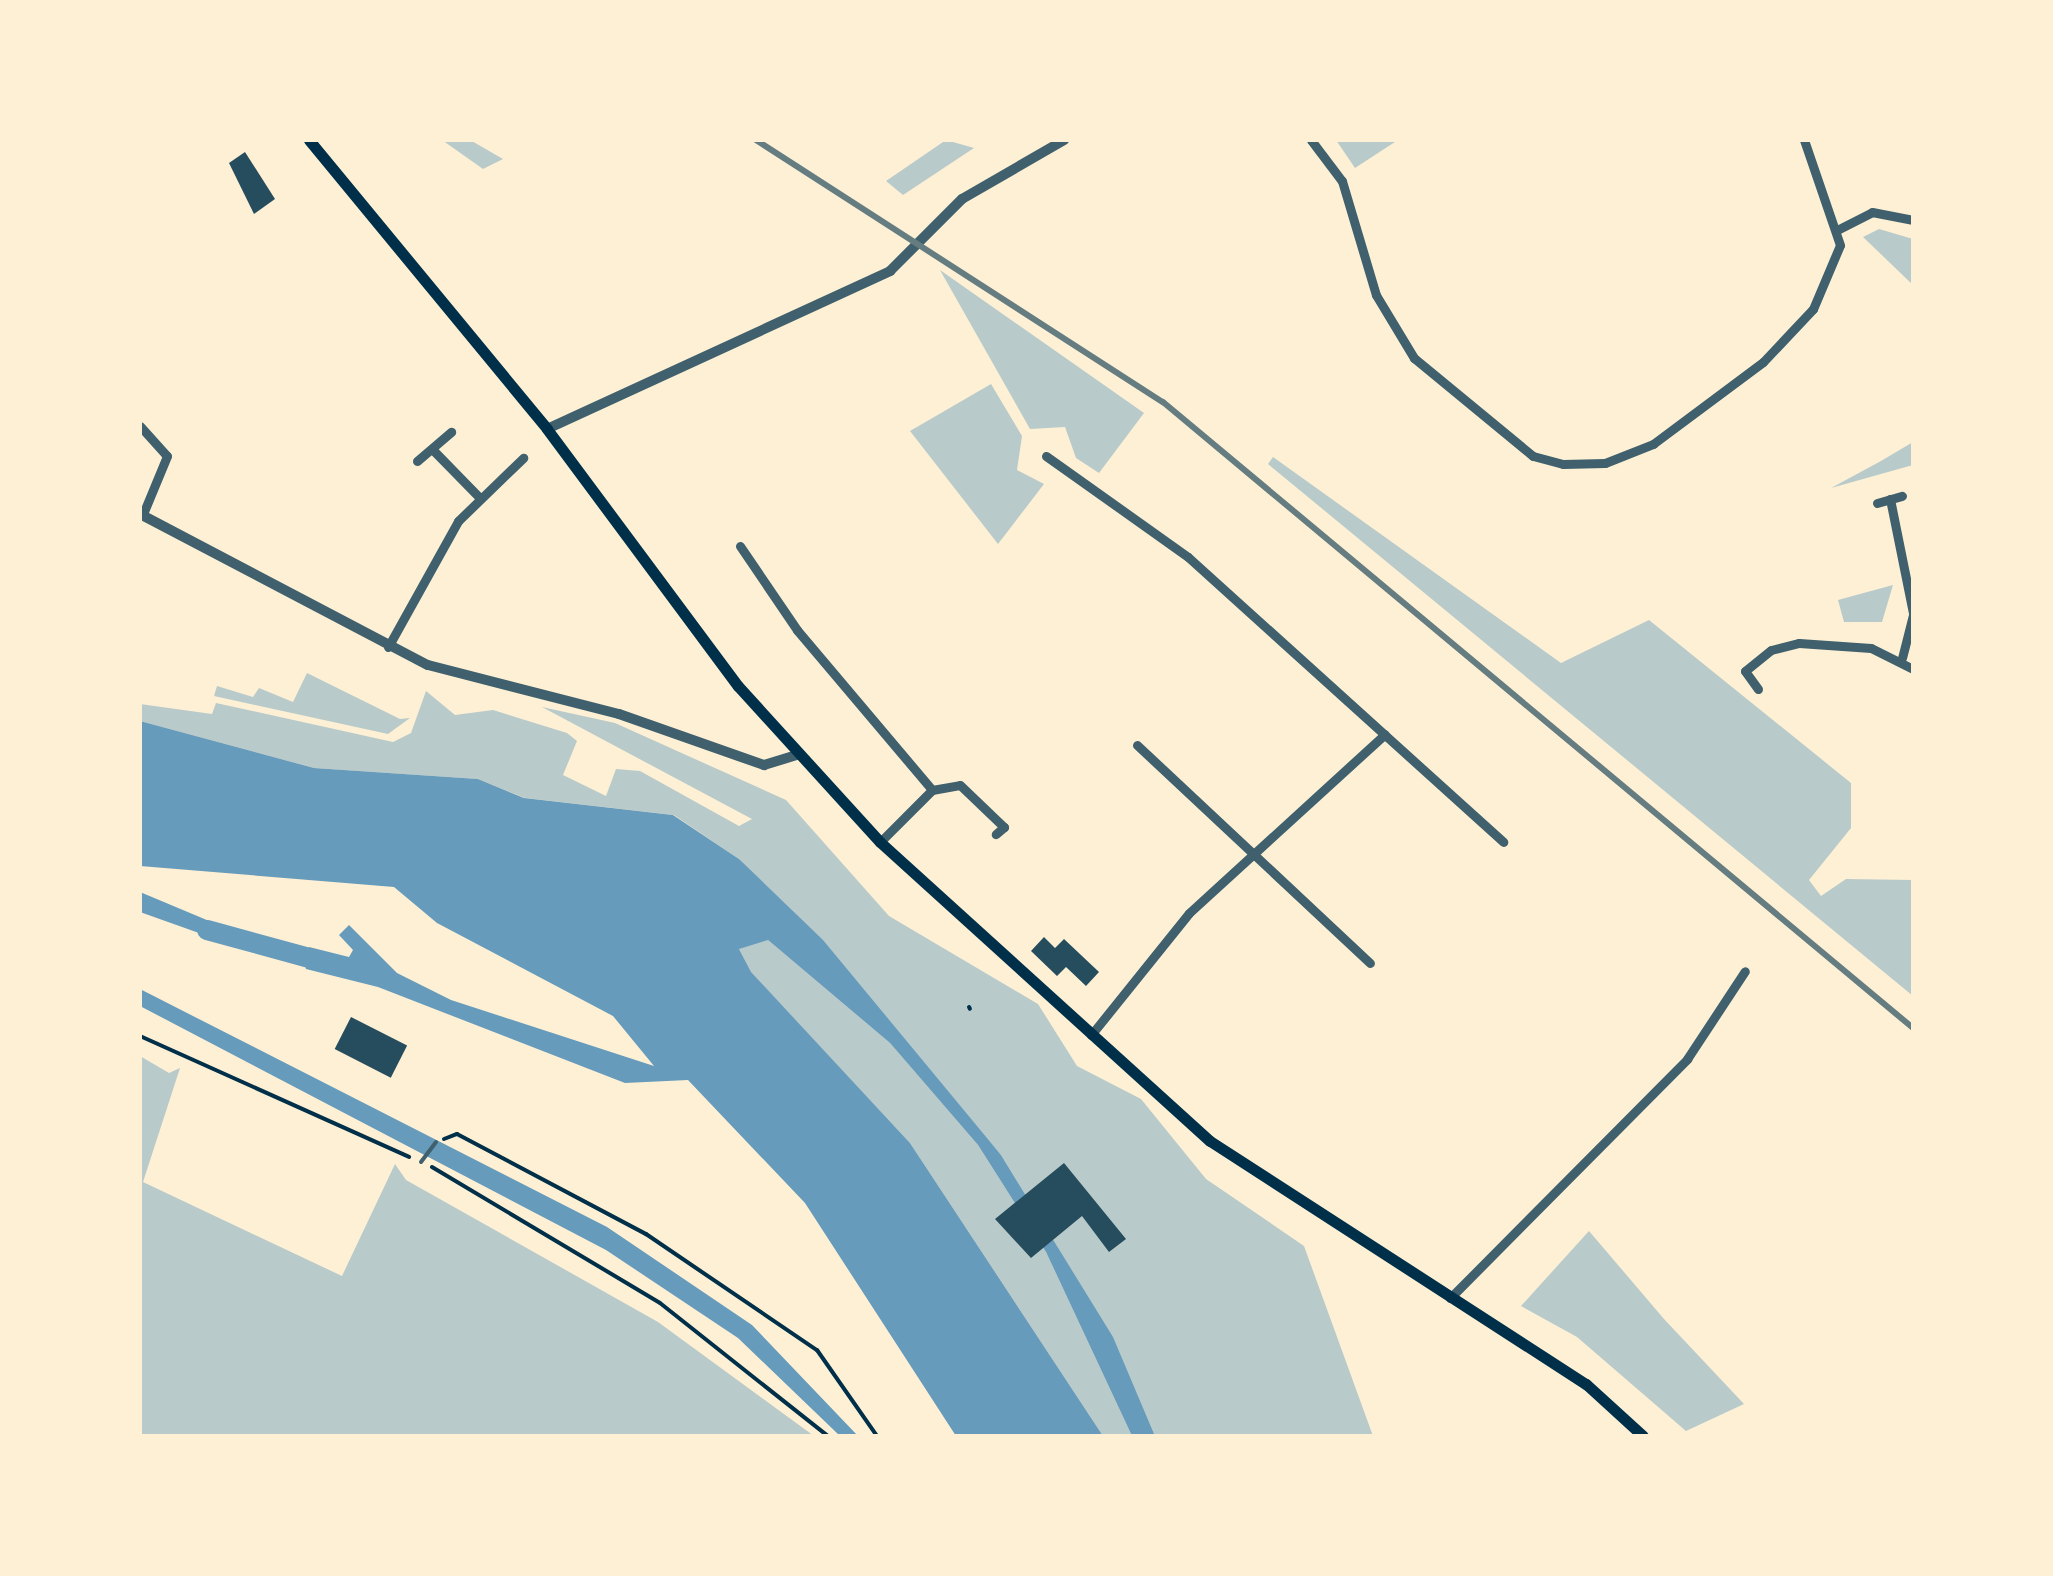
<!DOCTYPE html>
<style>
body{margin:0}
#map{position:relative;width:2053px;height:1576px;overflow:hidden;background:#fdf0d5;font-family:"Exo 2",sans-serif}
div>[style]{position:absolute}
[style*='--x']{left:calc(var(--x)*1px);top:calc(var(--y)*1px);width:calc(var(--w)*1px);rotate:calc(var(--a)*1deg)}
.green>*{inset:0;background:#b9caca}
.water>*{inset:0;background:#669bbc}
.canal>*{height:20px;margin:-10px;padding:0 10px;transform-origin:10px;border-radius:10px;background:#669bbc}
.building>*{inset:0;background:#264d5e;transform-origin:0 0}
.path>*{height:4px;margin:-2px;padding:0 2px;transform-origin:2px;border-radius:2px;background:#003049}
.service>*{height:4px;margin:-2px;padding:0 2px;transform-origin:2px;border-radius:2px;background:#3f606c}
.minor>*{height:9px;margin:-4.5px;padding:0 4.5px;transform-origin:4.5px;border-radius:4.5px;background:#3f606c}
.tertiary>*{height:10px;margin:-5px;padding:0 5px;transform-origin:5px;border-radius:5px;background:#3f606c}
.secondary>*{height:11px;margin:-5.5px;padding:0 5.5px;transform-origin:5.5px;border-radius:5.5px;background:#003049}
.rail>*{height:6px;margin:-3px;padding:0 3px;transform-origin:3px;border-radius:3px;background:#657d81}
span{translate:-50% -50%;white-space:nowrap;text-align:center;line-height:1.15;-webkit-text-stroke:9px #fdf0d5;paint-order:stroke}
.frame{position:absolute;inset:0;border:142px solid #fdf0d5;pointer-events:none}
</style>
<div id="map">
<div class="green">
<div style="clip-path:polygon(442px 140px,470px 140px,503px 159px,483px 169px)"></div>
<div style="clip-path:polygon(946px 140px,974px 148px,903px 195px,886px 181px)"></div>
<div style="clip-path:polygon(1336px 140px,1398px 140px,1355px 168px)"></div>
<div style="clip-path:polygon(1879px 229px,1913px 239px,1913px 285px,1863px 237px)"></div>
<div style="clip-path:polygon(940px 270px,1144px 413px,1099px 473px,1076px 458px,1065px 427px,1030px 429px)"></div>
<div style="clip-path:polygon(991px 384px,1022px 436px,1017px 470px,1044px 484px,998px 544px,910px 431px)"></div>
<div style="clip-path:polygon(1913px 442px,1913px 465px,1831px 488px,1881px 461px)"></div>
<div style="clip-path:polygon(1273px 457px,1561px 663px,1649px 620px,1851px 783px,1851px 828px,1809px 880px,1821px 896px,1846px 879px,1913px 880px,1913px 996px,1268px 464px)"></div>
<div style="clip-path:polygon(1893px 585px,1882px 622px,1844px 622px,1838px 600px)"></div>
<div style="clip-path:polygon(307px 673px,400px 719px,410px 718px,388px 734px,214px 696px,217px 686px,253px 697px,259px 688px,293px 702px)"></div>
<div style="clip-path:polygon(426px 691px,455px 715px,493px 710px,567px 733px,577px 741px,563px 775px,606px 796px,616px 769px,640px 771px,739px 826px,752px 819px,542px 707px,615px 723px,786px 800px,889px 916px,1038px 1004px,1077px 1066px,1141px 1099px,1206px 1179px,1304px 1246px,1373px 1436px,1155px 1436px,1113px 1338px,1001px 1155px,739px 859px,674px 815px,525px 798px,478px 779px,314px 768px,140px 721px,140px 704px,212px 714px,216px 703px,393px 742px,411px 733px)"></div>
<div style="clip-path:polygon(745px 940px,768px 940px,890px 1043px,978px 1145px,1046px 1252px,1132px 1436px,1103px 1436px,910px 1143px,751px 973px,739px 949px)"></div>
<div style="clip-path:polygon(140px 1056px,169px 1073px,180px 1068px,143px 1182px,342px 1276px,395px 1164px,406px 1180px,658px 1322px,814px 1436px,140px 1436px)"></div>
<div style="clip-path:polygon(1589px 1231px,1664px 1319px,1744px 1404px,1686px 1431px,1577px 1337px,1521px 1306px)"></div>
</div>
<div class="water">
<div style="clip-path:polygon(140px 721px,314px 768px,478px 779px,524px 798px,673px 815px,739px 859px,823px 940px,1001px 1155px,1113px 1337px,1155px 1436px,1132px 1436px,1046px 1252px,978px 1145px,890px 1043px,768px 940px,739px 949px,751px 972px,910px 1143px,1103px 1436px,956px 1436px,805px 1203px,688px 1080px,625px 1083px,378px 987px,306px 969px,303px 959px,309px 947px,349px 957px,353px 950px,339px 935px,349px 925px,397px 973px,451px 1000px,654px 1066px,613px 1016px,437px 923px,394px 887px,140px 866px)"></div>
<div style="clip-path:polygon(140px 892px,233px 931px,227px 943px,140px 912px)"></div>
<div style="clip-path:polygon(140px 989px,607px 1227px,752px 1325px,858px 1436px,840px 1436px,738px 1338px,606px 1250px,140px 1006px)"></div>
</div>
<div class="canal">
<div style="--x:207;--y:930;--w:125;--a:15.3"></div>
</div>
<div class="building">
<div style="clip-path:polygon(245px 152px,275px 199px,254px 214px,229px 163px)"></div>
<div style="clip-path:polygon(1044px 937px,1055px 948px,1064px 939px,1099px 972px,1086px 986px,1066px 967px,1057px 976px,1031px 951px)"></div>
<div style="left:351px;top:1017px;width:63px;height:36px;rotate:27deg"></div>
<div style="clip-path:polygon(1064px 1163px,1126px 1239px,1109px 1252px,1082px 1216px,1031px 1258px,995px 1219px)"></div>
</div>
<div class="path">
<div style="--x:969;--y:1007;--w:2;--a:63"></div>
<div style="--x:140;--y:1036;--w:295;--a:24.2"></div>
<div style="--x:444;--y:1139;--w:14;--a:-21"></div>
<div style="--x:457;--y:1134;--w:214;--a:27.9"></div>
<div style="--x:646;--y:1234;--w:207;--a:34.2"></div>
<div style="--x:817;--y:1350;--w:105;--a:55.1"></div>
<div style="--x:432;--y:1167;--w:265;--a:30.8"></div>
<div style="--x:660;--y:1303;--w:214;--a:38.4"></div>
</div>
<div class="service">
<div style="--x:421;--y:1162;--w:25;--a:-53"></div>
</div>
<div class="minor">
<div style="--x:1311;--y:140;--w:51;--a:52.9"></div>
<div style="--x:1342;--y:181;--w:119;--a:73.4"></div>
<div style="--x:1376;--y:295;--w:74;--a:58.9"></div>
<div style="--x:1414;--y:358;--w:154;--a:39.5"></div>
<div style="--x:1533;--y:456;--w:31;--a:15"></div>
<div style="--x:1563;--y:464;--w:42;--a:-1.4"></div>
<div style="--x:1605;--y:463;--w:52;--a:-21.6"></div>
<div style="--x:1653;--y:444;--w:137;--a:-36.7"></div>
<div style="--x:1763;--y:362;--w:73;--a:-46.7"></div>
<div style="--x:1813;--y:309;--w:69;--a:-67.1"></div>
<div style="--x:1840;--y:245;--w:111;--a:-108.9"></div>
<div style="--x:1839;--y:229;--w:37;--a:-27"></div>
<div style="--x:1872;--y:212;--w:42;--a:11"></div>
<div style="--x:140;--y:426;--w:40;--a:48"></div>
<div style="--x:167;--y:456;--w:63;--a:112.5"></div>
<div style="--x:432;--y:449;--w:69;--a:45.6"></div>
<div style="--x:1046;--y:456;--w:174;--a:35.4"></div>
<div style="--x:1188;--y:557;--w:425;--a:42.1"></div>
<div style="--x:417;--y:461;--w:45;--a:-40.5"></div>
<div style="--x:1890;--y:499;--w:116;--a:78.6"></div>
<div style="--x:1877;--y:503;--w:26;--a:-16"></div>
<div style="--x:740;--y:546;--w:102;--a:55.8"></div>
<div style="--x:797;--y:630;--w:209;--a:49.8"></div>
<div style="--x:932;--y:790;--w:74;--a:135"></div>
<div style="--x:388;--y:647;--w:144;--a:-60.9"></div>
<div style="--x:458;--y:521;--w:91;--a:-44.1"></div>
<div style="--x:1902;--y:658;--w:44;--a:-75.7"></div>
<div style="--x:1758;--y:689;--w:22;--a:-126"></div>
<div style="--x:1745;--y:671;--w:33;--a:-39"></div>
<div style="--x:1771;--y:650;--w:29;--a:-14"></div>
<div style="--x:1799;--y:643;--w:72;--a:4"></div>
<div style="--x:1871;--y:648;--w:47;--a:26.6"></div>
<div style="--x:1137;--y:745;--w:319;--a:43.1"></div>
<div style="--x:932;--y:790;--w:28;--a:-10"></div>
<div style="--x:960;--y:785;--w:61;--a:43.7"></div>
<div style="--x:1004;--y:827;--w:11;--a:139"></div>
<div style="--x:1091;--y:1035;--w:156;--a:-51.2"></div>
<div style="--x:1189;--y:913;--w:265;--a:-42.4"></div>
<div style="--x:1450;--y:1298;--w:337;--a:-45.2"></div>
<div style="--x:1687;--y:1059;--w:105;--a:-56.6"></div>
</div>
<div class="tertiary">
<div style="--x:547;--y:429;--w:378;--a:-24.7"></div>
<div style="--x:890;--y:271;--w:102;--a:-45"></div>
<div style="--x:962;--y:199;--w:118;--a:-30"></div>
<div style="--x:140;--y:514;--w:325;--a:27.7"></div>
<div style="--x:428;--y:665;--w:197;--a:14.4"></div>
<div style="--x:619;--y:714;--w:154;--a:19.4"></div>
<div style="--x:764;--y:765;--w:34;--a:-17"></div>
</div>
<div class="secondary">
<div style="--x:309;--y:140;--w:374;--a:50.5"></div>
<div style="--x:547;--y:429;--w:320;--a:53.4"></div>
<div style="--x:738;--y:686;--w:211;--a:47.7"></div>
<div style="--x:880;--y:842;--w:445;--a:42.2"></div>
<div style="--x:1210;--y:1141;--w:448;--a:32.9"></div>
<div style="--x:1586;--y:1384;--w:77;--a:42.4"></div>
</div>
<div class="rail">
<div style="--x:756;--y:140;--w:484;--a:32.8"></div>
<div style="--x:1163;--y:402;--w:977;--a:39.85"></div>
</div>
<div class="frame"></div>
</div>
